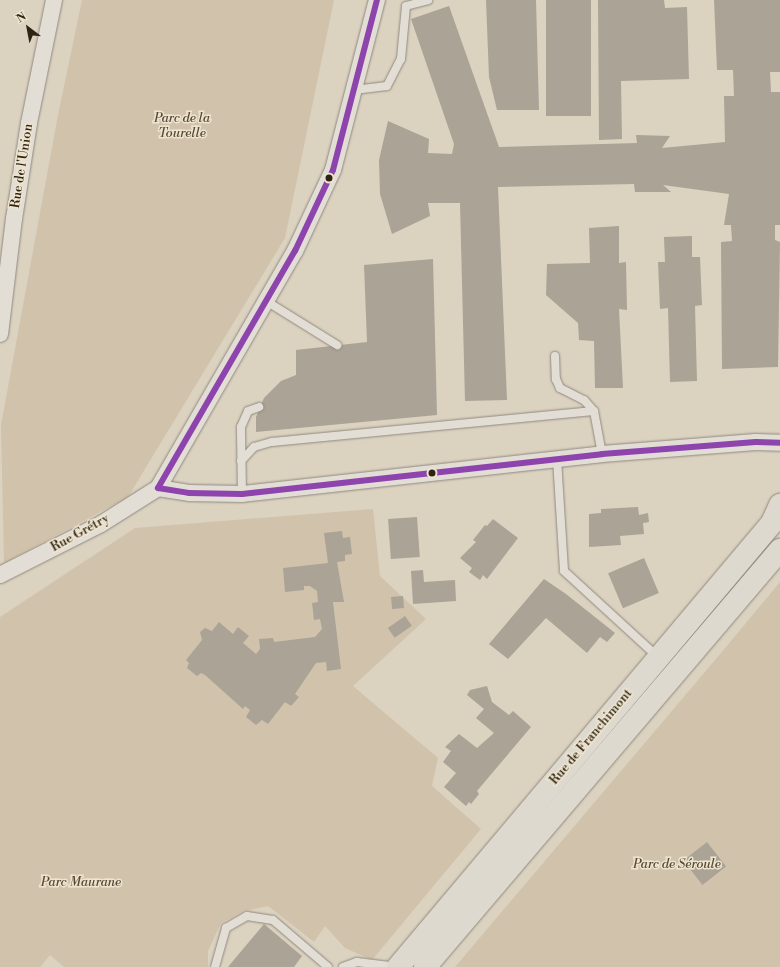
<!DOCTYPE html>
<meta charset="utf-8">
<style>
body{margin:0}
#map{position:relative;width:780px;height:967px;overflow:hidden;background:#dbd2c0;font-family:"Libre Bodoni",serif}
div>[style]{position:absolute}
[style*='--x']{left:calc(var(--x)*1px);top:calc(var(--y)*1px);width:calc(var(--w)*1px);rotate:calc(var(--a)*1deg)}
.green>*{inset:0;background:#d1c3ab}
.building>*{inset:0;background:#aaa396;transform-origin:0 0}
.roads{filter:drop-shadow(0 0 1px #90897e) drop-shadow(0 0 1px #90897e)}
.service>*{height:8px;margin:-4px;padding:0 4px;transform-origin:4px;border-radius:4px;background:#e3ded5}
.minor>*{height:16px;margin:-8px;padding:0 8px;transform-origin:8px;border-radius:8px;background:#e3ded5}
.trunk>*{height:22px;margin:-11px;padding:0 11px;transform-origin:11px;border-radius:11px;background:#ded9ce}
.bus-1>*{height:6px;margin:-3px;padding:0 3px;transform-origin:3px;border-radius:3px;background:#8e44ad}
.dots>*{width:11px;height:11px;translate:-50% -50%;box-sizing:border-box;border:2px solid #efe4ce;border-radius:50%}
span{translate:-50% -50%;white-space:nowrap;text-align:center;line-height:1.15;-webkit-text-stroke:3px #efe4ce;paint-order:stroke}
.park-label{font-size:13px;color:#544937;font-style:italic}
.street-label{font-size:13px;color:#2e2416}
.north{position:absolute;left:8px;top:8px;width:40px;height:40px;-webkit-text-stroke:3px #efe4ce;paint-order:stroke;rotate:328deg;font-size:11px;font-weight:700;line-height:16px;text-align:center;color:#2e2416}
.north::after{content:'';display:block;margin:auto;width:14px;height:18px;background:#2e2416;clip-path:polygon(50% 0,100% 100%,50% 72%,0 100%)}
</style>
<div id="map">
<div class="green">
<div style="clip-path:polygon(82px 0,334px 0,285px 238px,128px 497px,4px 563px,1px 425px,58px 115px)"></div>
<div style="clip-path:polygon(373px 509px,380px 576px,426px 619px,353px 686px,438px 758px,432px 786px,481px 829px,372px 960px,345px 948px,325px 926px,314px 942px,268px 906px,244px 911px,221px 923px,208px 951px,208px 967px,64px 967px,50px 955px,40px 967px,0 967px,0 617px,135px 528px)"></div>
<div style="clip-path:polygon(780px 582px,780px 967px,455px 967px,721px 653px)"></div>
</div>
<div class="building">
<div style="clip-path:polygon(486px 0,536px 0,539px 110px,497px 110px,489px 77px)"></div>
<div style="left:546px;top:0;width:45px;height:116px"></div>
<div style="clip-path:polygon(598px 0,664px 0,665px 8px,687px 7px,689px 79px,621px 81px,622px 139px,599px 140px)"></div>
<div style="clip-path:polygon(714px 0,780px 0,780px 72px,770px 72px,771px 92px,780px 92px,780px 225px,775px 225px,775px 240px,780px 242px,778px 367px,722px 369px,721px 242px,732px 241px,731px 225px,724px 225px,729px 194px,663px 185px,671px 192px,635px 192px,634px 184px,498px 187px,507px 400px,465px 401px,460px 203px,428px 203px,430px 216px,392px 234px,380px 194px,379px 160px,388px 121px,429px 139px,428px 153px,452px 154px,454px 144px,411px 19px,449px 6px,499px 147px,637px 143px,636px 135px,670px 136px,662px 148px,725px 142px,724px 96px,734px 96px,733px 70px,717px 70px)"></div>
<div style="clip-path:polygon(619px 226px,619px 263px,626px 262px,627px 310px,619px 309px,623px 388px,595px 388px,594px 341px,579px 340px,578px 323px,546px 295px,547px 264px,590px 263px,589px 228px)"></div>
<div style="clip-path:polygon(692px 236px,692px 257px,700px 257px,702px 305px,695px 306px,697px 381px,670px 382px,668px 308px,660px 309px,658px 262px,665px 262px,664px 237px)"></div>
<div style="clip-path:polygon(433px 259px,437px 415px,256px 432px,256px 417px,264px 398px,281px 381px,296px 375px,296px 350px,367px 342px,364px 265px)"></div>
<div style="clip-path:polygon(638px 507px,639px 515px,648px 513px,649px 522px,643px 523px,644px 534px,620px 536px,621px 545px,589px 547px,589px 514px,601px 513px,601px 509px)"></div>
<div style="left:417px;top:517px;width:40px;height:29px;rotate:86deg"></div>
<div style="clip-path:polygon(493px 519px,518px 538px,487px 579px,483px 575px,480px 580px,469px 572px,472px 568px,460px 558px,476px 542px,473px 540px,485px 525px,487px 526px)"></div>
<div style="clip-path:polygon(342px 531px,343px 538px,350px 537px,352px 554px,345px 555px,345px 561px,337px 562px,344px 602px,333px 602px,341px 669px,327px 671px,326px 662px,316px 663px,295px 694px,299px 697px,291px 706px,285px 702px,268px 724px,262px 720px,256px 725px,246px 717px,250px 710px,245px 706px,243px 709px,205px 675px,201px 673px,197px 676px,187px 668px,189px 663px,186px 660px,202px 640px,200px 632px,205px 628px,212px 631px,219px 622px,233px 634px,238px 627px,249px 636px,243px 643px,256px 654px,260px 649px,259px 639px,273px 638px,274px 642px,315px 637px,322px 629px,320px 619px,314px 620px,312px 603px,318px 602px,317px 591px,310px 586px,304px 586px,304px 590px,285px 592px,283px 568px,328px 563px,324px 533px)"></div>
<div style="left:644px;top:558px;width:38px;height:39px;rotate:67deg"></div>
<div style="clip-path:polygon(423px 570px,424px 582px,455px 580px,456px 601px,413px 604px,411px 571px)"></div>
<div style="clip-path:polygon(544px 579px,566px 594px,615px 633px,607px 642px,600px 637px,587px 653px,546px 618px,508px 659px,489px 644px)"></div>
<div style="left:403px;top:596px;width:12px;height:12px;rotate:85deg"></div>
<div style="left:405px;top:616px;width:12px;height:21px;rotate:55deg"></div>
<div style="clip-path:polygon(487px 686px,492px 702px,509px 715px,513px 711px,531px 727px,477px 791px,479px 794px,471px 804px,469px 802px,466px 806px,444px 787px,456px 773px,443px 762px,451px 751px,445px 747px,459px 734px,477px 748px,494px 733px,476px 718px,484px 709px,467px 695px,470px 690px)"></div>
<div style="left:707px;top:842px;width:31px;height:30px;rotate:52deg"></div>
<div style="clip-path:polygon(264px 924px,302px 956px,294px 967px,228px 967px)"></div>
</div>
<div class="roads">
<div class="service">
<div style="--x:354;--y:90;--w:33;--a:-7"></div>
<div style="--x:387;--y:86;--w:30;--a:-63"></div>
<div style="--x:401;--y:59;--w:53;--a:-84.6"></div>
<div style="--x:406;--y:6;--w:23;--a:-15"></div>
<div style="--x:266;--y:301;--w:84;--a:31.8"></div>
<div style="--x:555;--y:356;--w:23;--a:88"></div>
<div style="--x:556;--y:379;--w:10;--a:66"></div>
<div style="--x:560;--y:388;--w:27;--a:27"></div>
<div style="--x:584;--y:400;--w:15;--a:48"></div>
<div style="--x:594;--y:411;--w:44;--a:79.5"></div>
<div style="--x:557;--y:459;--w:112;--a:86.4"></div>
<div style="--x:564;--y:571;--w:127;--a:42.5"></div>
<div style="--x:241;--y:461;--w:19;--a:-47"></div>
<div style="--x:254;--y:447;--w:19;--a:-16"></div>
<div style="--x:272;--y:442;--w:323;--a:-5.5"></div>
<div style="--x:242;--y:494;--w:67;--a:-90.9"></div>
<div style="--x:241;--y:427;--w:17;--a:-66"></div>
<div style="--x:248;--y:411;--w:12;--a:-20"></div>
<div style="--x:215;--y:967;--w:41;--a:-74.2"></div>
<div style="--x:226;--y:928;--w:24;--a:-30"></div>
<div style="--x:247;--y:916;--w:26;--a:9"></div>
<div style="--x:273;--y:920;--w:72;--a:40.5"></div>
<div style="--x:343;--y:967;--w:15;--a:-20"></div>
<div style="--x:357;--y:962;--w:41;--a:7"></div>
</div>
<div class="minor">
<div style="--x:0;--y:334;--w:116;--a:-83.1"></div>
<div style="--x:14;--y:219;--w:97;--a:-81.1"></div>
<div style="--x:29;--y:123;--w:126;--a:-78.5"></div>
<div style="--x:158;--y:488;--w:31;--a:9"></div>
<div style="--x:189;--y:493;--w:53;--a:1.1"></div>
<div style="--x:242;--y:494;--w:362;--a:-6.3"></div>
<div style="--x:602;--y:454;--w:154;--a:-4.5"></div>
<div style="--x:756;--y:442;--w:24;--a:2"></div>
<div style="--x:0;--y:575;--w:113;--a:-26.8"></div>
<div style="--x:101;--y:524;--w:67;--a:-32.3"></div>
<div style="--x:158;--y:488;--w:274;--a:-60"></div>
<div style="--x:295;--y:251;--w:89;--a:-64.9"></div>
<div style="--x:333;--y:170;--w:176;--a:-75.5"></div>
</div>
<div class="trunk">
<div style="--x:398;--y:967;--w:581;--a:-49.89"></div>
<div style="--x:772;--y:523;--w:20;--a:-66"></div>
<div style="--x:425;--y:967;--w:548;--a:-49.59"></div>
</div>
</div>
<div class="bus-1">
<div style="--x:158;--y:488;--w:31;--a:9"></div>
<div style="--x:189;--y:493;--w:53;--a:1.1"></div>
<div style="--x:242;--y:494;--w:362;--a:-6.3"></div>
<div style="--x:602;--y:454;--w:154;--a:-4.5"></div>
<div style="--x:756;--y:442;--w:24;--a:2"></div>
<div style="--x:158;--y:488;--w:274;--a:-60"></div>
<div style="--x:295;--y:251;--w:89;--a:-64.9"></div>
<div style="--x:333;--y:170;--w:176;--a:-75.5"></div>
</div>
<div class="dots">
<div style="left:329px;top:178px;background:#2e2416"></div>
<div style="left:432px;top:473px;background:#2e2416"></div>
</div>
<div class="park-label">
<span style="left:182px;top:126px">Parc de la<br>Tourelle</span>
<span style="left:677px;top:864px">Parc de Séroule</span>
<span style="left:81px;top:882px">Parc Maurane</span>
</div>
<div class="street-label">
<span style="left:22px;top:166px;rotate:-81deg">Rue de l'Union</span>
<span style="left:80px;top:533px;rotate:-29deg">Rue Grétry</span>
<span style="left:591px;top:737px;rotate:-50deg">Rue de Franchimont</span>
</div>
<div class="north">N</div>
</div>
